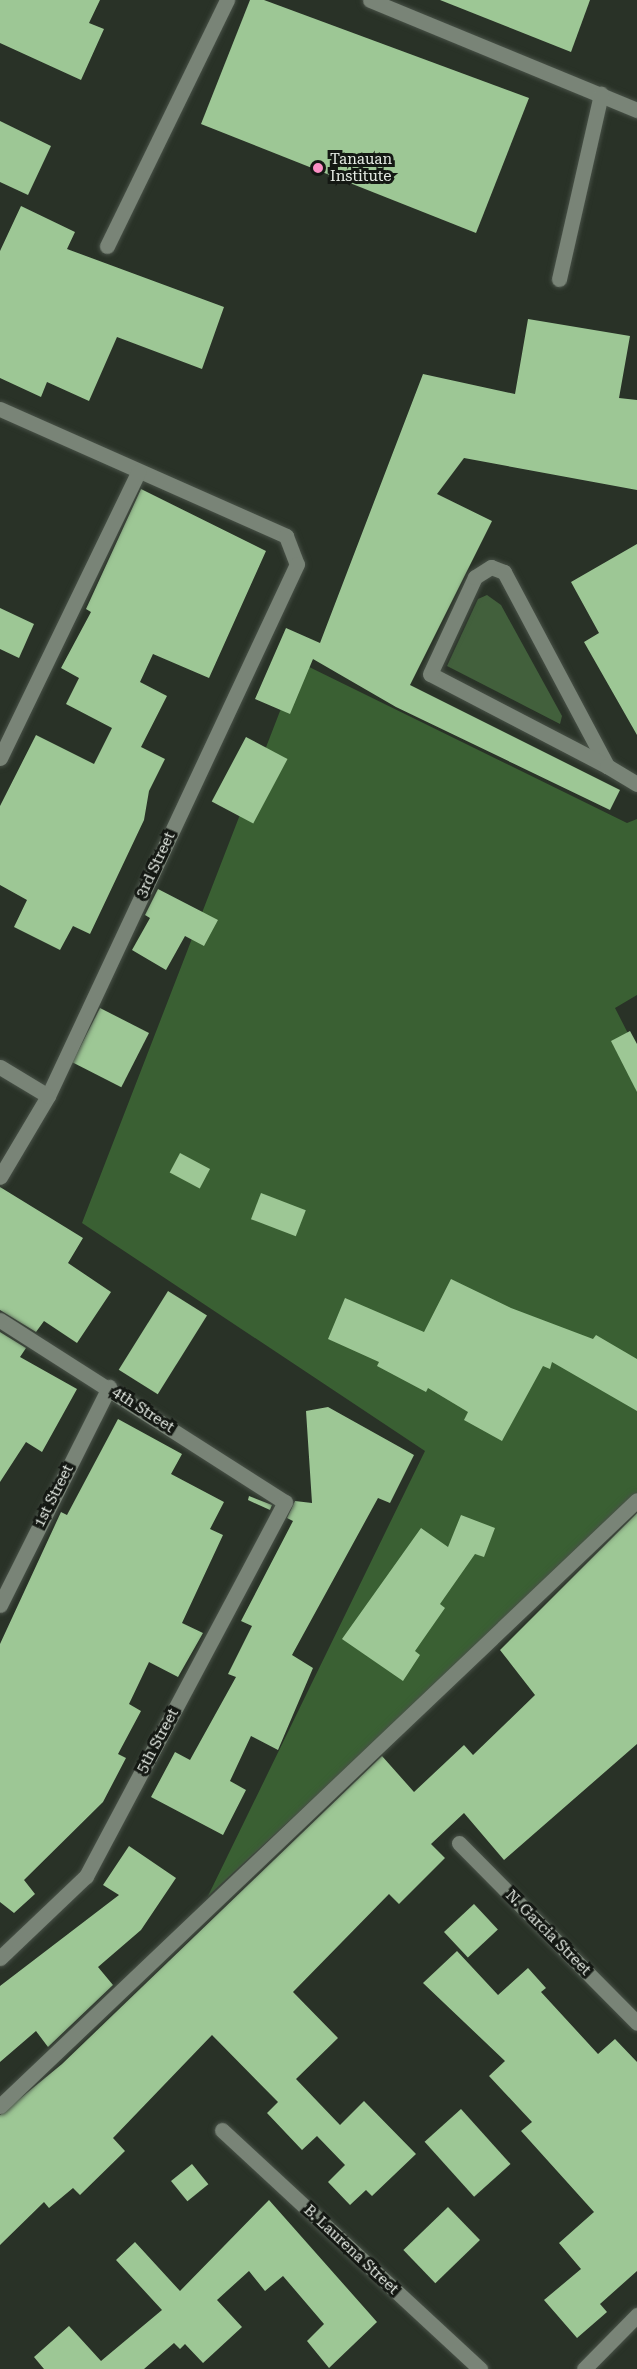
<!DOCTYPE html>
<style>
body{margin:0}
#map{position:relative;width:637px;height:2369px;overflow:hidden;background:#293227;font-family:"Roboto Serif",serif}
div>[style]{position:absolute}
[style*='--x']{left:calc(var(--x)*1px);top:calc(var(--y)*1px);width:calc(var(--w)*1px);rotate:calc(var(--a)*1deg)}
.green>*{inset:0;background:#42603c}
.forest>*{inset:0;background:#3a6033}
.building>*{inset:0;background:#9dc795;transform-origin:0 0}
.roads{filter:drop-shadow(0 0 2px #485147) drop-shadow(0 0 2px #485147)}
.minor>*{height:15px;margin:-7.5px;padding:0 7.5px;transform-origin:7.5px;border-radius:7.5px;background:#798477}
.dots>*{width:16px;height:16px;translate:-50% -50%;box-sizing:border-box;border:3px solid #141813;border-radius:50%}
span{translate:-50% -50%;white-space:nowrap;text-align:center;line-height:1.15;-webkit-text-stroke:6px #141813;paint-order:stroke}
.poi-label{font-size:15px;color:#e6ece5}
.left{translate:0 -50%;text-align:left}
.street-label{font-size:15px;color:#e6ece5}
</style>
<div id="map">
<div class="green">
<div style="clip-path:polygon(487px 595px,501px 605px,562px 716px,560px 724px,447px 666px,478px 599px)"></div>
</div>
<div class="forest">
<div style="clip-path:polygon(299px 662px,627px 823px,637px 819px,637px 995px,615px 1008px,637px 1051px,637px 1499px,208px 1896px,425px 1451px,82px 1223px)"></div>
</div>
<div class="building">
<div style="clip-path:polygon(0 0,100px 0,89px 23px,104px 29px,81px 80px,0 43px)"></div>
<div style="clip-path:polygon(250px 0,264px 0,529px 98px,476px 233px,201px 124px)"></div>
<div style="clip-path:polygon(440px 0,590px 0,571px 52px)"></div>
<div style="clip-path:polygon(0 121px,51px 146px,28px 195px,0 182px)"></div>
<div style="clip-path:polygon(21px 206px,75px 232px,67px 249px,224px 307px,202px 369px,117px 337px,89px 401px,47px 382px,41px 397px,0 378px,0 251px)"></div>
<div style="clip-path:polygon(528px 319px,630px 336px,619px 398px,637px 400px,637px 490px,464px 458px,437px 494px,492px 521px,410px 685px,620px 790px,610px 810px,396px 707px,313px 659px,290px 714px,255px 699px,286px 628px,320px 643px,423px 374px,515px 394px)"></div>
<div style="clip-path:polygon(141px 489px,266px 551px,209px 678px,153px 654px,140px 682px,167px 696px,141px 747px,165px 759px,149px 791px,144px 820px,90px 934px,73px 926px,60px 950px,14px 927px,27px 900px,0 885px,0 806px,36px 735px,94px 764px,112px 728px,66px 704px,79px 678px,61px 668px,91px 612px,86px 609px)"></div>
<div style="clip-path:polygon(637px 544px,637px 735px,584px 642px,599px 633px,571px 582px)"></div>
<div style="clip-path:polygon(0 608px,34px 624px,19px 658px,0 649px)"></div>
<div style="left:246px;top:737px;width:47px;height:73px;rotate:28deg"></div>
<div style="clip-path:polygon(158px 889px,218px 920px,204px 946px,185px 936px,166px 970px,132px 950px,150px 918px,145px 915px)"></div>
<div style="left:100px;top:1008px;width:55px;height:61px;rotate:27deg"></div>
<div style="clip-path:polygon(630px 1031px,637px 1044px,637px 1092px,611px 1041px)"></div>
<div style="left:180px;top:1153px;width:34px;height:22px;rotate:28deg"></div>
<div style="clip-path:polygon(0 1187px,83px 1238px,68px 1263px,111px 1292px,77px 1343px,44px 1321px,36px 1332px,0 1310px)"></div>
<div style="left:261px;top:1193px;width:48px;height:28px;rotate:21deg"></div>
<div style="clip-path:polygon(451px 1279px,511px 1308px,593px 1339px,596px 1335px,637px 1359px,637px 1411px,552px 1362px,550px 1369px,543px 1366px,502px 1441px,464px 1420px,468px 1412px,428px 1388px,426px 1392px,377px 1366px,379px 1362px,328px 1339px,345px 1298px,424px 1332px)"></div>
<div style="left:168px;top:1291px;width:46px;height:93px;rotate:32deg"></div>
<div style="clip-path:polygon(0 1332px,26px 1348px,20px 1357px,77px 1389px,42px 1452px,26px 1442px,0 1482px)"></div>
<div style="clip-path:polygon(328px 1407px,414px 1455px,390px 1503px,378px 1498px,292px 1655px,313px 1668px,278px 1750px,251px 1736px,230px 1781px,246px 1790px,223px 1835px,151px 1797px,175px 1752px,190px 1760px,236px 1677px,228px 1674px,252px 1626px,241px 1621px,293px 1521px,287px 1518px,295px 1501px,312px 1503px,306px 1411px)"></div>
<div style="clip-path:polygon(118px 1419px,182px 1454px,171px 1474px,224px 1502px,210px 1529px,223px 1535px,182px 1623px,203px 1633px,178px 1677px,149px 1662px,129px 1704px,141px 1711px,118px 1754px,126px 1758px,103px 1802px,24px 1880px,35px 1894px,14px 1913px,0 1902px,0 1644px,61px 1512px,67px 1515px)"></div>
<div style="clip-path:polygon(249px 1496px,272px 1505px,270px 1510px,248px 1500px)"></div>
<div style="clip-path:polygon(637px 1513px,637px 1744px,504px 1860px,464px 1813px,431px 1844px,445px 1858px,399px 1904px,389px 1894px,293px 1992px,338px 2038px,296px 2079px,340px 2125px,364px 2101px,416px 2154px,372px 2196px,366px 2190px,350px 2205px,328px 2182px,345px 2165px,317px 2136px,302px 2150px,267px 2113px,278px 2102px,212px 2035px,113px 2138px,125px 2151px,80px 2195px,73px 2188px,49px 2208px,44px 2202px,0 2245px,0 2115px,62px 2064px,382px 1756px,414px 1792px,464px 1745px,473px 1755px,535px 1695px,500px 1650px)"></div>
<div style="clip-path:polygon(461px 1515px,495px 1528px,484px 1557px,475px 1554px,440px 1604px,445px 1608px,415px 1651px,420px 1655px,403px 1681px,342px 1639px,421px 1528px,448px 1547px)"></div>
<div style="clip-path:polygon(129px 1846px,176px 1878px,141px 1930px,98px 1967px,113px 1985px,48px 2047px,36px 2031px,0 2062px,0 1986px,119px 1895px,103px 1885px)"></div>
<div style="left:474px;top:1904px;width:35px;height:41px;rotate:47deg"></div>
<div style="clip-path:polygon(457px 1951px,498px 1995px,528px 1968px,546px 1988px,541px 1992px,598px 2054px,615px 2039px,637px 2062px,637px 2271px,600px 2304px,607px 2312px,577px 2338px,544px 2300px,581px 2269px,559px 2243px,594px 2212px,521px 2131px,532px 2122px,489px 2076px,505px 2061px,423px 1983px)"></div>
<div style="left:461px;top:2109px;width:74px;height:49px;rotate:48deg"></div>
<div style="left:192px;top:2164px;width:26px;height:27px;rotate:51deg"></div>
<div style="clip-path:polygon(269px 2200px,377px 2322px,329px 2368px,307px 2341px,324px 2324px,283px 2276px,265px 2291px,249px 2271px,217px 2300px,242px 2327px,203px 2363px,185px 2344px,180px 2349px,174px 2343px,144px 2369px,44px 2369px,34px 2357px,69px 2326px,101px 2361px,162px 2310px,116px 2260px,135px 2242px,180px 2291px)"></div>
<div style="left:448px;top:2207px;width:46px;height:62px;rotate:46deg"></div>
</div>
<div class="roads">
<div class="minor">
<div style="--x:370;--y:0;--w:289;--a:22.4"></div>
<div style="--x:107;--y:246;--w:274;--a:-64"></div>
<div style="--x:559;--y:279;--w:190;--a:-77.2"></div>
<div style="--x:0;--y:409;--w:313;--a:23.9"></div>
<div style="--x:286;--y:536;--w:30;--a:69"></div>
<div style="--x:297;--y:564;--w:587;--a:115.08"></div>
<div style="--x:48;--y:1096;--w:94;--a:120.7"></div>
<div style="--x:491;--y:567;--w:14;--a:21"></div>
<div style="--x:504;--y:572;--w:220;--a:62"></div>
<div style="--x:607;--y:766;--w:199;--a:-152.5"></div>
<div style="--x:430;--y:674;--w:107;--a:-65.1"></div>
<div style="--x:475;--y:577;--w:19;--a:-32"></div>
<div style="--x:0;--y:758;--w:318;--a:-64.2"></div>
<div style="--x:607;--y:766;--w:35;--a:31"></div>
<div style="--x:0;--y:1067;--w:56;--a:31.1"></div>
<div style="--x:0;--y:1320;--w:338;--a:32.6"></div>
<div style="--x:285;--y:1502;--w:424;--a:118"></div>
<div style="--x:86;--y:1876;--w:119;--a:136.4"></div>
<div style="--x:0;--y:1605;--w:244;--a:-63.4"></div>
<div style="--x:459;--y:1843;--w:253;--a:45.3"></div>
<div style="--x:0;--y:2106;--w:879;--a:-43.57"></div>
<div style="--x:222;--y:2130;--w:352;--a:42.8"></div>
<div style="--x:584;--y:2369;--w:76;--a:-45.5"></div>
</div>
</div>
<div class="dots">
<div style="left:318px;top:168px;background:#fb8fc4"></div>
</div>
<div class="poi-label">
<span class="left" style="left:330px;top:168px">Tanauan<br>Institute</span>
</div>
<div class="street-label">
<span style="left:156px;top:865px;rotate:-65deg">3rd Street</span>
<span style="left:143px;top:1410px;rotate:33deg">4th Street</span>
<span style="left:54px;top:1496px;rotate:-63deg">1st Street</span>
<span style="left:158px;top:1741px;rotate:-62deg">5th Street</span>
<span style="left:548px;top:1933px;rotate:45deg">N. Garcia Street</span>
<span style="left:351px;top:2250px;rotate:43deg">B. Laurena Street</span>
</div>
</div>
